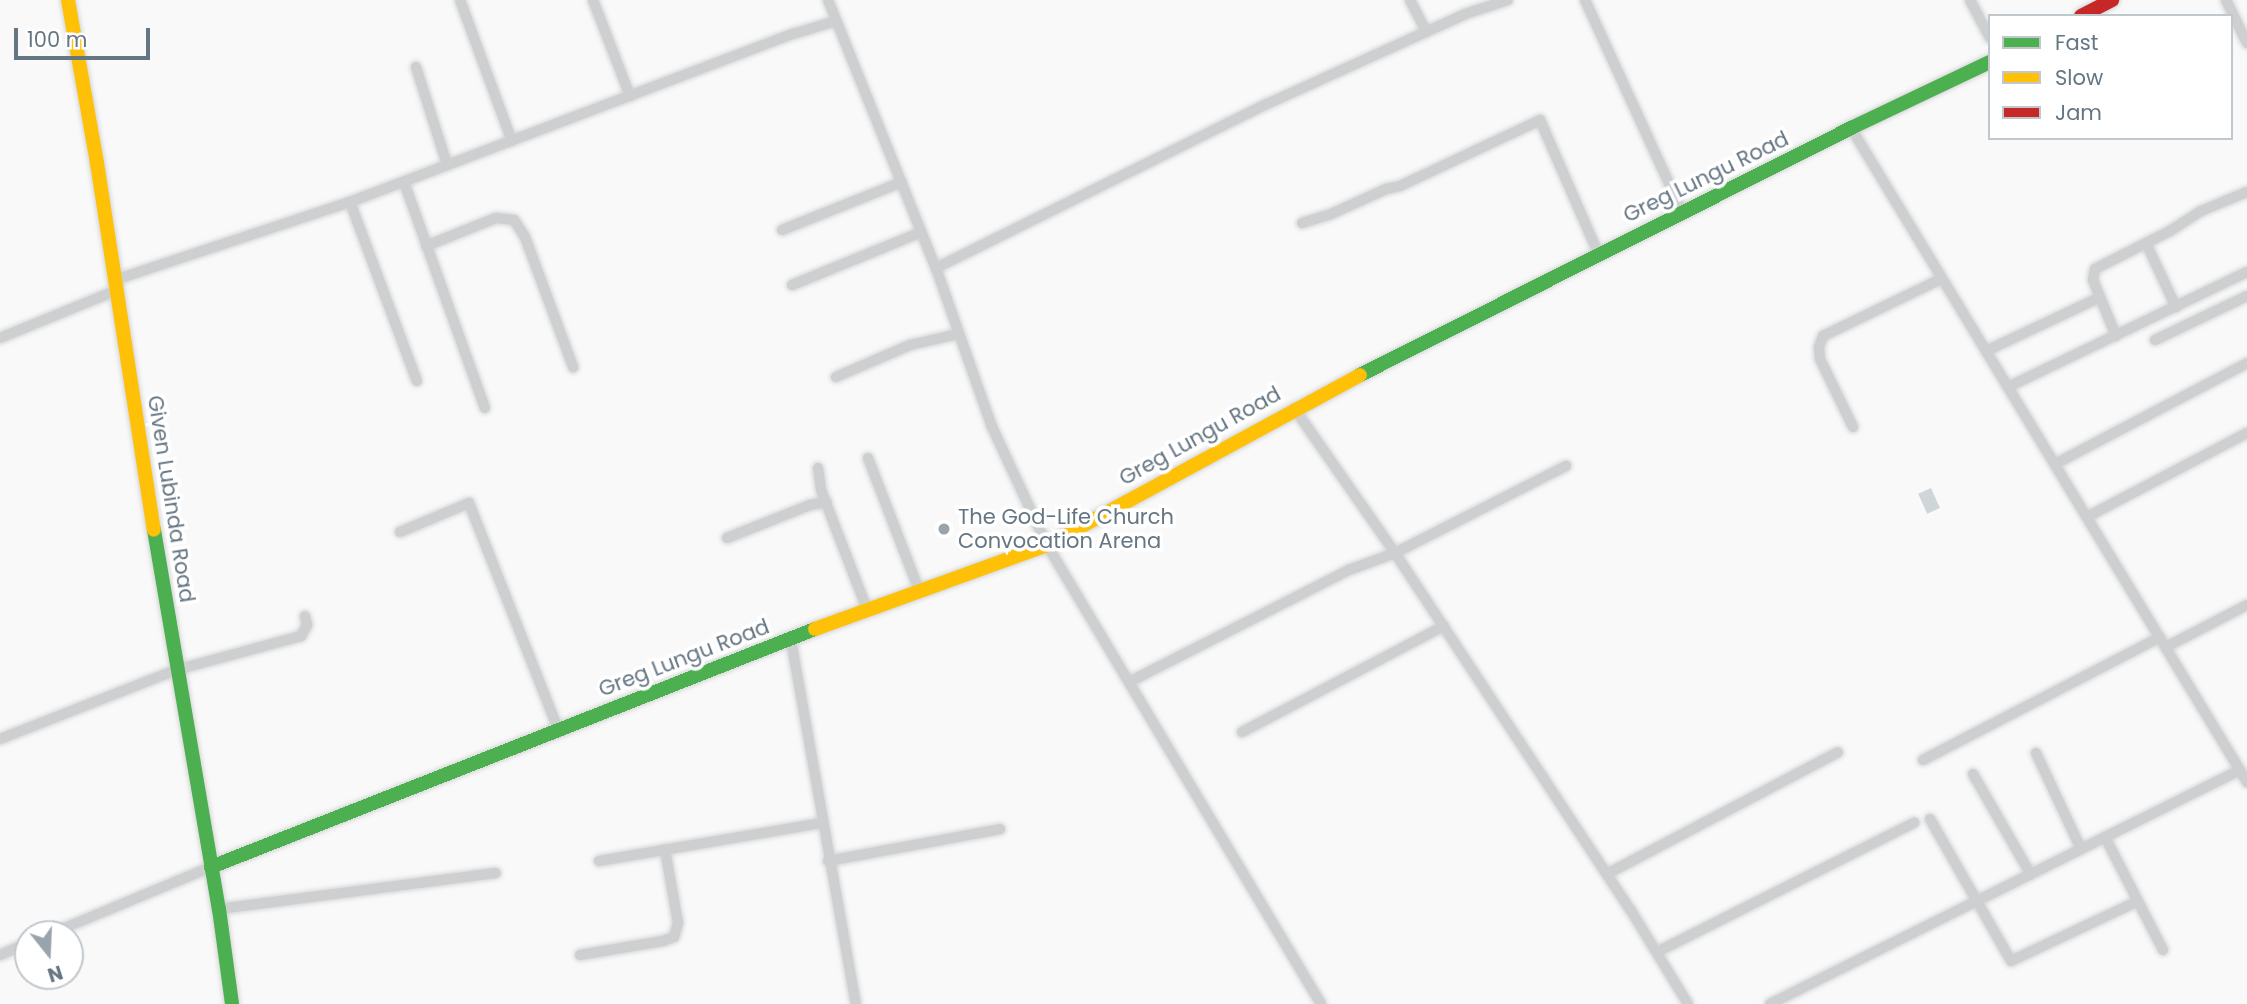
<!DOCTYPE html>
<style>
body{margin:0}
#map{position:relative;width:2247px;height:1004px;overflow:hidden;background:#f9f9f9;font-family:Poppins,sans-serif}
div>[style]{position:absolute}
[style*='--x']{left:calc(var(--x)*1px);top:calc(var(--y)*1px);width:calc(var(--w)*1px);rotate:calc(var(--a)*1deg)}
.water>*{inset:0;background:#ced6d9;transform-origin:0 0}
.roads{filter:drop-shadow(0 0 2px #d5d6d7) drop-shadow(0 0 2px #d5d6d7)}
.street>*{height:10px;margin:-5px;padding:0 5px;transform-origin:5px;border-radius:5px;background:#cecfd0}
.fast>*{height:14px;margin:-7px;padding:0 7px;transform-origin:7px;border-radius:7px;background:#4caf50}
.slow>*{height:14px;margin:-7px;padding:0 7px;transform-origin:7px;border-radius:7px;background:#ffc107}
.jam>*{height:14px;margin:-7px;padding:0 7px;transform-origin:7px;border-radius:7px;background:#c62828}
.dots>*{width:19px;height:19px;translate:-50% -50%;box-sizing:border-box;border:4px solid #fff;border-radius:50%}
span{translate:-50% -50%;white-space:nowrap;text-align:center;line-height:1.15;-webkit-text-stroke:7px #fff;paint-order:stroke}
.street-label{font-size:21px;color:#657683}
.poi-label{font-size:21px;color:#657683}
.left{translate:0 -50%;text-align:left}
.legend{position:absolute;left:1988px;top:14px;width:245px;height:126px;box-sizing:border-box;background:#fff;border:2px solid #c1c8cd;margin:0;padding:9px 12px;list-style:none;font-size:21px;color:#657683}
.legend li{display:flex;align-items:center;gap:14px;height:35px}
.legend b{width:35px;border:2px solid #c1c8cd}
.north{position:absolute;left:14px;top:920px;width:70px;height:70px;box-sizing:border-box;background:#fff;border:2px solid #c1c8cd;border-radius:50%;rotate:162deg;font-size:19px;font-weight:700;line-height:28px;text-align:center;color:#657683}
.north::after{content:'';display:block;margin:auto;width:24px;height:32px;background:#99a4ac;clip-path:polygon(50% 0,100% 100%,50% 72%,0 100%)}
.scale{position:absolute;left:14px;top:28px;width:136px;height:32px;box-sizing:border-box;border:4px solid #657683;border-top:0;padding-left:9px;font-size:21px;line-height:24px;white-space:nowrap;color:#657683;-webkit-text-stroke:5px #fff;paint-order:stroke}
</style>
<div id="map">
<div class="water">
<div style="left:1931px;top:488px;width:22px;height:14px;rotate:66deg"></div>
</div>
<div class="roads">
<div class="street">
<div style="--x:460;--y:0;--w:150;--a:69.8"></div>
<div style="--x:593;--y:0;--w:103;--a:68.9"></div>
<div style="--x:828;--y:0;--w:289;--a:68.1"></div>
<div style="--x:936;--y:268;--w:169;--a:70.6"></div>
<div style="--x:992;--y:427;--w:130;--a:65"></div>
<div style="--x:1047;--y:545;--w:535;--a:59.16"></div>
<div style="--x:1410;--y:0;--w:36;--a:63"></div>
<div style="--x:1585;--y:0;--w:233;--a:65.4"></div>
<div style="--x:1970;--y:0;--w:43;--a:62.2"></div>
<div style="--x:2226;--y:0;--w:48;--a:64"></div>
<div style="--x:416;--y:67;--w:102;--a:72.3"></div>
<div style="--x:1851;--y:128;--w:765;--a:58.8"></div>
<div style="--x:404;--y:182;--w:240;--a:70.3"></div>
<div style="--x:350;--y:202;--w:191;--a:69.5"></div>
<div style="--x:1302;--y:223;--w:28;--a:-17"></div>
<div style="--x:1329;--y:215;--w:63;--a:-24.5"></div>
<div style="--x:1386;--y:189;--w:14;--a:-12"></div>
<div style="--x:1400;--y:186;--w:155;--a:-25.2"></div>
<div style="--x:1540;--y:120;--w:145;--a:66.4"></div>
<div style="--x:782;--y:230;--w:129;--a:-21.8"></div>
<div style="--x:2146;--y:243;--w:71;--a:64.9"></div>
<div style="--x:426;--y:246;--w:75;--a:-21.8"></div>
<div style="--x:496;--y:218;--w:18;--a:6"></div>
<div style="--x:514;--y:220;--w:20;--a:57"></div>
<div style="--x:525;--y:237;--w:139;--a:69.7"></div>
<div style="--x:936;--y:268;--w:369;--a:-26.4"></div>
<div style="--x:1267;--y:104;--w:217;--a:-24.4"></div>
<div style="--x:1465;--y:14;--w:45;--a:-18"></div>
<div style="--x:115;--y:280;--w:248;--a:-18.4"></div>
<div style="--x:350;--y:202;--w:474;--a:-20.8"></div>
<div style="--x:793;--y:34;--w:45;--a:-16.8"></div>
<div style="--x:792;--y:285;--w:139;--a:-22.3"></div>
<div style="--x:2116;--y:336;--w:61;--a:-112.3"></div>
<div style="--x:2093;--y:280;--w:11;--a:-80"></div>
<div style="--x:2095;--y:269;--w:84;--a:-26.9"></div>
<div style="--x:2170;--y:231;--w:37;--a:-33"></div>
<div style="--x:2201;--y:211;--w:50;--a:-22.4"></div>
<div style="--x:0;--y:338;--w:126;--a:-22.3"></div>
<div style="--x:2155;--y:340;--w:102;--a:-25.6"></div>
<div style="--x:1986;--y:351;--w:126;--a:-25.3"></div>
<div style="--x:836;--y:377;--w:81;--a:-23.4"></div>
<div style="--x:910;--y:345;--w:49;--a:-12.9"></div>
<div style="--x:2008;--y:387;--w:265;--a:-25.7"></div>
<div style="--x:1294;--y:408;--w:177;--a:55.1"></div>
<div style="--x:1395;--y:553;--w:427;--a:56.6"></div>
<div style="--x:1630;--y:909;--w:111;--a:58.6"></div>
<div style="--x:1853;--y:427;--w:76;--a:-115.9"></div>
<div style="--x:1820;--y:359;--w:12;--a:-95"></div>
<div style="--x:1819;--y:347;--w:12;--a:-70"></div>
<div style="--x:1823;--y:336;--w:131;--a:-25.8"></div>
<div style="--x:868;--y:458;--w:142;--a:68.9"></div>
<div style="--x:2055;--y:464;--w:217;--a:-27.7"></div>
<div style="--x:818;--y:468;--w:22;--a:82"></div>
<div style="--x:821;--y:490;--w:128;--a:68.9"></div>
<div style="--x:2087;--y:517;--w:181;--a:-27.7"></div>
<div style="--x:400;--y:532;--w:75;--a:-22.8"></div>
<div style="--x:469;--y:503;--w:243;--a:68.5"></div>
<div style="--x:727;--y:538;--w:89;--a:-21.7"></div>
<div style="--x:810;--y:505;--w:17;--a:-10"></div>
<div style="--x:791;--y:640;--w:370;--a:79.9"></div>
<div style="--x:2166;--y:647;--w:91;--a:-27.4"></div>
<div style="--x:1129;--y:682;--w:247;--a:-27"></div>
<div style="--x:1349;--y:570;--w:49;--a:-20.3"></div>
<div style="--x:1395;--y:553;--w:192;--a:-27"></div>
<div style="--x:1242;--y:732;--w:228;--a:-27.7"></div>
<div style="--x:0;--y:739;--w:189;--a:-21.4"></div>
<div style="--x:176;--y:670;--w:130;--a:-15.2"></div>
<div style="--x:301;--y:636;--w:13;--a:-61"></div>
<div style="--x:307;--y:625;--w:9;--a:-103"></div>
<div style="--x:2036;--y:753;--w:106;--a:64.9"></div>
<div style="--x:1923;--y:760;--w:267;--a:-27.4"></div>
<div style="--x:1973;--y:774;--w:116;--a:60.1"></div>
<div style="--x:1930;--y:819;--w:163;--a:60.3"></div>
<div style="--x:2011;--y:961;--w:140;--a:-25.3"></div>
<div style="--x:2105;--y:837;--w:127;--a:62.8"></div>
<div style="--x:599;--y:861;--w:225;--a:-9.7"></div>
<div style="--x:828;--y:861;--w:175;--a:-10.5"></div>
<div style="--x:1607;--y:874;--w:261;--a:-27.8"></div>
<div style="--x:219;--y:909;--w:279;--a:-7.4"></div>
<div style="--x:50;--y:934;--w:174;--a:-22.6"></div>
<div style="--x:1657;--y:952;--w:288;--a:-26.7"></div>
<div style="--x:0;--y:955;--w:30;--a:-23"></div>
<div style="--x:580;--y:955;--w:84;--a:-9.6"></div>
<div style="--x:663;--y:941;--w:12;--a:-20"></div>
<div style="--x:674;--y:937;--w:15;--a:-74"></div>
<div style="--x:678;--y:923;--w:75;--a:-100"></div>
<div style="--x:1770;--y:1004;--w:525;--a:-26.47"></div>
</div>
<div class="fast">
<div style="--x:1360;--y:375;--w:550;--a:-26.7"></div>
<div style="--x:1851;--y:128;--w:154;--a:-25.4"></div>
<div style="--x:154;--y:530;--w:385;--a:80.3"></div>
<div style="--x:219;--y:909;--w:96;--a:82.2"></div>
<div style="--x:211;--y:867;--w:649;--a:-21.51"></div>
</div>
<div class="slow">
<div style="--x:68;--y:0;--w:166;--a:79.9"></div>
<div style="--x:97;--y:163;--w:371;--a:81.2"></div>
<div style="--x:815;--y:629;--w:247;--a:-19.9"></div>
<div style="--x:1047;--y:545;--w:356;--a:-28.5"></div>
</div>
<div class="jam">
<div style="--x:2081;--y:16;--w:35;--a:-27"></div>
</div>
</div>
<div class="dots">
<div style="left:944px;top:529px;background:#99a4ac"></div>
</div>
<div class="street-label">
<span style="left:1706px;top:177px;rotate:-26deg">Greg Lungu Road</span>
<span style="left:1200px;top:436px;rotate:-29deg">Greg Lungu Road</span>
<span style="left:171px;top:499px;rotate:81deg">Given Lubinda Road</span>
<span style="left:684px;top:658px;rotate:-21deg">Greg Lungu Road</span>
</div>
<div class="poi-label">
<span class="left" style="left:958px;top:529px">The God-Life Church<br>Convocation Arena</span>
</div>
<ul class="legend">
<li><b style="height:9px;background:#4caf50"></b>Fast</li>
<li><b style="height:9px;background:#ffc107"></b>Slow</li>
<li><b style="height:9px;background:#c62828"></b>Jam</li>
</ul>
<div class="north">N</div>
<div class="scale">100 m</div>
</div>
